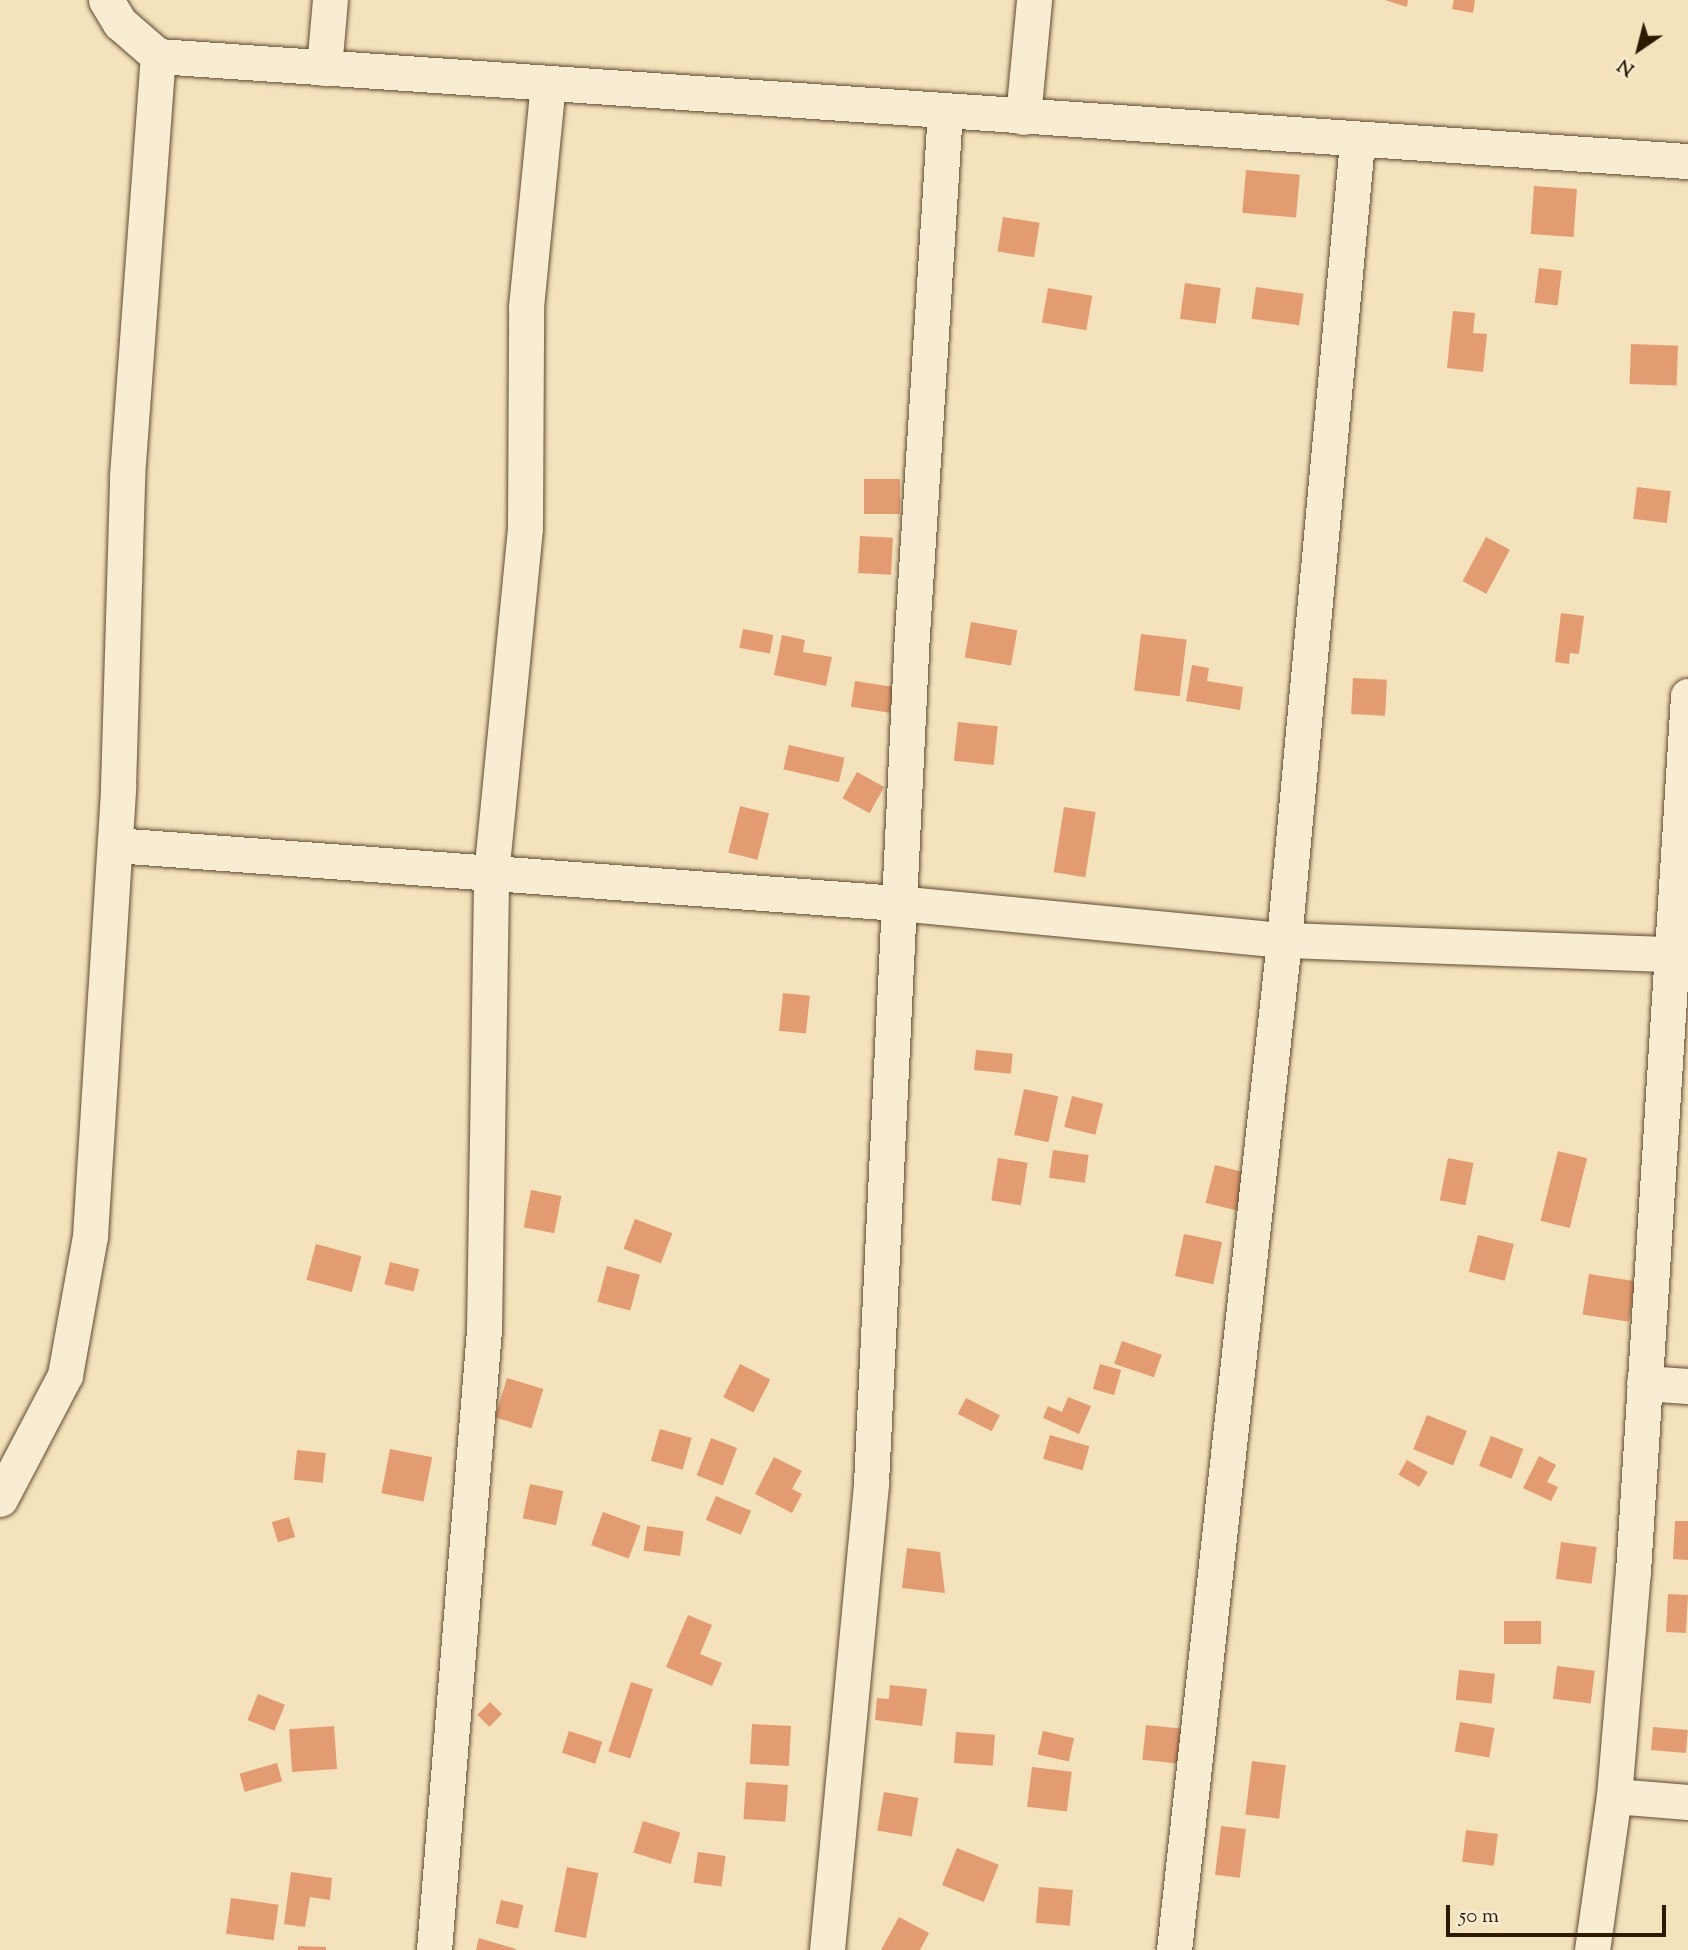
<!DOCTYPE html>
<style>
body{margin:0}
#map{position:relative;width:1688px;height:1950px;overflow:hidden;background:#f4e2bc;font-family:"Sorts Mill Goudy",serif}
div>[style]{position:absolute}
[style*='--x']{left:calc(var(--x)*1px);top:calc(var(--y)*1px);width:calc(var(--w)*1px);rotate:calc(var(--a)*1deg)}
.building>*{inset:0;background:#e39c71;transform-origin:0 0}
.roads{filter:drop-shadow(0 0 2px #5f4a30) drop-shadow(0 0 2px #5f4a30)}
.minor>*{height:35px;margin:-17.5px;padding:0 17.5px;transform-origin:17.5px;border-radius:17.5px;background:#f8ecd3}
span{translate:-50% -50%;white-space:nowrap;text-align:center;line-height:1.15;-webkit-text-stroke:5px #f8ecd3;paint-order:stroke}
.north{position:absolute;left:1604px;top:14px;width:70px;height:70px;-webkit-text-stroke:5px #f8ecd3;paint-order:stroke;rotate:215deg;font-size:19px;font-weight:700;line-height:28px;text-align:center;color:#2d1801}
.north::after{content:'';display:block;margin:auto;width:24px;height:32px;background:#2d1801;clip-path:polygon(50% 0,100% 100%,50% 72%,0 100%)}
.scale{position:absolute;left:1446px;top:1905px;width:220px;height:32px;box-sizing:border-box;border:4px solid #2d1801;border-top:0;padding-left:9px;font-size:21px;line-height:24px;white-space:nowrap;color:#2d1801;-webkit-text-stroke:5px #f8ecd3;paint-order:stroke}
</style>
<div id="map">
<div class="building">
<div style="clip-path:polygon(1385px 0,1408px 0,1407px 7px)"></div>
<div style="clip-path:polygon(1454px 0,1475px 0,1473px 13px,1452px 9px)"></div>
<div style="left:1246px;top:170px;width:54px;height:43px;rotate:5deg"></div>
<div style="left:1534px;top:186px;width:43px;height:48px;rotate:4deg"></div>
<div style="left:1003px;top:217px;width:37px;height:35px;rotate:9deg"></div>
<div style="left:1539px;top:268px;width:23px;height:35px;rotate:7deg"></div>
<div style="left:1185px;top:283px;width:36px;height:36px;rotate:8deg"></div>
<div style="left:1256px;top:287px;width:48px;height:32px;rotate:8deg"></div>
<div style="left:1048px;top:288px;width:45px;height:35px;rotate:10deg"></div>
<div style="clip-path:polygon(1453px 311px,1475px 313px,1473px 333px,1487px 334px,1483px 372px,1447px 368px)"></div>
<div style="left:1631px;top:344px;width:47px;height:40px;rotate:2deg"></div>
<div style="left:864px;top:479px;width:36px;height:35px"></div>
<div style="left:1637px;top:487px;width:34px;height:32px;rotate:7deg"></div>
<div style="left:860px;top:536px;width:33px;height:37px;rotate:3deg"></div>
<div style="left:1486px;top:537px;width:27px;height:50px;rotate:28deg"></div>
<div style="clip-path:polygon(1561px 613px,1584px 616px,1579px 654px,1570px 653px,1569px 664px,1555px 662px)"></div>
<div style="left:971px;top:622px;width:47px;height:36px;rotate:10deg"></div>
<div style="left:743px;top:629px;width:31px;height:19px;rotate:11deg"></div>
<div style="left:1141px;top:634px;width:46px;height:57px;rotate:7deg"></div>
<div style="clip-path:polygon(782px 635px,805px 640px,803px 652px,832px 657px,826px 686px,774px 675px)"></div>
<div style="clip-path:polygon(1192px 665px,1209px 668px,1207px 681px,1243px 687px,1240px 710px,1186px 701px)"></div>
<div style="left:1353px;top:678px;width:34px;height:36px;rotate:3deg"></div>
<div style="left:855px;top:681px;width:39px;height:26px;rotate:9deg"></div>
<div style="left:958px;top:722px;width:40px;height:39px;rotate:6deg"></div>
<div style="left:789px;top:745px;width:57px;height:25px;rotate:13deg"></div>
<div style="left:857px;top:772px;width:31px;height:30px;rotate:29deg"></div>
<div style="left:740px;top:806px;width:30px;height:48px;rotate:14deg"></div>
<div style="left:1064px;top:807px;width:32px;height:66px;rotate:9deg"></div>
<div style="left:783px;top:993px;width:27px;height:38px;rotate:6deg"></div>
<div style="left:976px;top:1050px;width:37px;height:20px;rotate:6deg"></div>
<div style="left:1024px;top:1089px;width:35px;height:47px;rotate:12deg"></div>
<div style="left:1072px;top:1096px;width:32px;height:32px;rotate:14deg"></div>
<div style="left:1053px;top:1150px;width:36px;height:28px;rotate:8deg"></div>
<div style="left:1558px;top:1151px;width:30px;height:72px;rotate:14deg"></div>
<div style="left:998px;top:1158px;width:30px;height:43px;rotate:9deg"></div>
<div style="left:1448px;top:1158px;width:26px;height:43px;rotate:11deg"></div>
<div style="left:1215px;top:1165px;width:32px;height:39px;rotate:14deg"></div>
<div style="left:531px;top:1190px;width:31px;height:38px;rotate:11deg"></div>
<div style="left:635px;top:1219px;width:40px;height:32px;rotate:21deg"></div>
<div style="left:1184px;top:1234px;width:39px;height:43px;rotate:12deg"></div>
<div style="left:1478px;top:1235px;width:37px;height:38px;rotate:14deg"></div>
<div style="left:316px;top:1244px;width:47px;height:37px;rotate:15deg"></div>
<div style="left:390px;top:1262px;width:30px;height:23px;rotate:14deg"></div>
<div style="left:607px;top:1266px;width:34px;height:37px;rotate:15deg"></div>
<div style="left:1589px;top:1274px;width:47px;height:41px;rotate:9deg"></div>
<div style="left:1122px;top:1341px;width:42px;height:24px;rotate:19deg"></div>
<div style="left:740px;top:1364px;width:34px;height:37px;rotate:27deg"></div>
<div style="left:1100px;top:1364px;width:22px;height:26px;rotate:16deg"></div>
<div style="left:507px;top:1378px;width:38px;height:41px;rotate:17deg"></div>
<div style="clip-path:polygon(1068px 1397px,1091px 1406px,1079px 1434px,1043px 1418px,1048px 1406px,1062px 1412px)"></div>
<div style="left:966px;top:1398px;width:38px;height:18px;rotate:27deg"></div>
<div style="left:1427px;top:1415px;width:43px;height:37px;rotate:22deg"></div>
<div style="left:660px;top:1429px;width:33px;height:33px;rotate:16deg"></div>
<div style="left:1050px;top:1435px;width:41px;height:25px;rotate:16deg"></div>
<div style="left:1491px;top:1436px;width:35px;height:32px;rotate:22deg"></div>
<div style="left:711px;top:1438px;width:28px;height:40px;rotate:21deg"></div>
<div style="left:390px;top:1449px;width:43px;height:45px;rotate:11deg"></div>
<div style="left:297px;top:1450px;width:29px;height:30px;rotate:6deg"></div>
<div style="clip-path:polygon(1539px 1456px,1556px 1465px,1547px 1482px,1558px 1487px,1551px 1501px,1523px 1488px)"></div>
<div style="clip-path:polygon(774px 1457px,802px 1471px,792px 1489px,802px 1494px,792px 1513px,755px 1494px)"></div>
<div style="left:1407px;top:1460px;width:24px;height:17px;rotate:30deg"></div>
<div style="left:530px;top:1484px;width:34px;height:35px;rotate:12deg"></div>
<div style="left:716px;top:1496px;width:38px;height:26px;rotate:23deg"></div>
<div style="left:603px;top:1512px;width:40px;height:35px;rotate:20deg"></div>
<div style="left:289px;top:1517px;width:21px;height:18px;rotate:73deg"></div>
<div style="clip-path:polygon(1675px 1521px,1688px 1521px,1688px 1560px,1673px 1559px)"></div>
<div style="left:647px;top:1526px;width:37px;height:25px;rotate:8deg"></div>
<div style="left:1561px;top:1542px;width:36px;height:37px;rotate:8deg"></div>
<div style="clip-path:polygon(907px 1548px,940px 1552px,945px 1593px,902px 1588px)"></div>
<div style="left:1668px;top:1594px;width:20px;height:38px;rotate:3deg"></div>
<div style="clip-path:polygon(688px 1615px,712px 1625px,700px 1654px,722px 1663px,712px 1686px,666px 1667px)"></div>
<div style="left:1504px;top:1621px;width:37px;height:23px"></div>
<div style="left:1557px;top:1666px;width:38px;height:33px;rotate:7deg"></div>
<div style="left:1459px;top:1670px;width:36px;height:30px;rotate:6deg"></div>
<div style="left:631px;top:1682px;width:23px;height:73px;rotate:18deg"></div>
<div style="clip-path:polygon(890px 1685px,927px 1689px,922px 1726px,875px 1720px,877px 1698px,889px 1699px)"></div>
<div style="left:258px;top:1694px;width:29px;height:28px;rotate:22deg"></div>
<div style="left:490px;top:1702px;width:17px;height:18px;rotate:45deg"></div>
<div style="left:1460px;top:1722px;width:35px;height:30px;rotate:10deg"></div>
<div style="left:752px;top:1724px;width:39px;height:40px;rotate:3deg"></div>
<div style="left:1146px;top:1725px;width:37px;height:35px;rotate:6deg"></div>
<div style="left:334px;top:1726px;width:43px;height:45px;rotate:86deg"></div>
<div style="left:1653px;top:1727px;width:35px;height:23px;rotate:5deg"></div>
<div style="left:569px;top:1731px;width:35px;height:23px;rotate:18deg"></div>
<div style="left:1043px;top:1731px;width:32px;height:24px;rotate:13deg"></div>
<div style="left:956px;top:1732px;width:39px;height:31px;rotate:4deg"></div>
<div style="left:1252px;top:1761px;width:34px;height:54px;rotate:7deg"></div>
<div style="left:277px;top:1763px;width:19px;height:39px;rotate:74deg"></div>
<div style="left:1032px;top:1767px;width:40px;height:40px;rotate:7deg"></div>
<div style="left:746px;top:1782px;width:42px;height:37px;rotate:4deg"></div>
<div style="left:884px;top:1792px;width:35px;height:39px;rotate:10deg"></div>
<div style="left:643px;top:1821px;width:39px;height:33px;rotate:17deg"></div>
<div style="left:1221px;top:1826px;width:25px;height:49px;rotate:7deg"></div>
<div style="left:1466px;top:1830px;width:32px;height:32px;rotate:7deg"></div>
<div style="left:957px;top:1848px;width:45px;height:40px;rotate:22deg"></div>
<div style="left:698px;top:1852px;width:28px;height:31px;rotate:8deg"></div>
<div style="left:567px;top:1867px;width:32px;height:66px;rotate:11deg"></div>
<div style="clip-path:polygon(291px 1872px,332px 1878px,330px 1900px,310px 1897px,305px 1927px,284px 1924px)"></div>
<div style="left:1039px;top:1887px;width:34px;height:36px;rotate:5deg"></div>
<div style="left:231px;top:1898px;width:48px;height:36px;rotate:8deg"></div>
<div style="left:501px;top:1900px;width:23px;height:24px;rotate:13deg"></div>
<div style="clip-path:polygon(899px 1917px,929px 1933px,920px 1950px,881px 1950px)"></div>
<div style="clip-path:polygon(479px 1938px,516px 1949px,516px 1950px,476px 1950px)"></div>
<div style="clip-path:polygon(298px 1946px,326px 1947px,326px 1950px,298px 1950px)"></div>
</div>
<div class="roads">
<div class="minor">
<div style="--x:106;--y:0;--w:27;--a:59"></div>
<div style="--x:120;--y:23;--w:50;--a:41"></div>
<div style="--x:324;--y:68;--w:68;--a:-85"></div>
<div style="--x:1023;--y:117;--w:118;--a:-84.6"></div>
<div style="--x:115;--y:845;--w:785;--a:4.24"></div>
<div style="--x:898;--y:903;--w:388;--a:5.5"></div>
<div style="--x:1284;--y:940;--w:404;--a:2.1"></div>
<div style="--x:1644;--y:1383;--w:44;--a:3.9"></div>
<div style="--x:0;--y:1499;--w:140;--a:-62.3"></div>
<div style="--x:65;--y:1375;--w:141;--a:-79.8"></div>
<div style="--x:90;--y:1236;--w:450;--a:-86.4"></div>
<div style="--x:118;--y:787;--w:311;--a:-88.3"></div>
<div style="--x:127;--y:476;--w:421;--a:-85.8"></div>
<div style="--x:158;--y:56;--w:1534;--a:3.93"></div>
<div style="--x:1614;--y:1796;--w:74;--a:4.6"></div>
<div style="--x:434;--y:1950;--w:622;--a:-85.39"></div>
<div style="--x:484;--y:1330;--w:455;--a:-89.1"></div>
<div style="--x:491;--y:875;--w:348;--a:-84.4"></div>
<div style="--x:525;--y:529;--w:222;--a:-89.7"></div>
<div style="--x:526;--y:307;--w:224;--a:-84.4"></div>
<div style="--x:827;--y:1950;--w:469;--a:-84.6"></div>
<div style="--x:871;--y:1483;--w:850;--a:-87.24"></div>
<div style="--x:912;--y:634;--w:524;--a:-86.39"></div>
<div style="--x:1174;--y:1950;--w:1016;--a:-83.78"></div>
<div style="--x:1284;--y:940;--w:800;--a:-84.77"></div>
<div style="--x:1592;--y:1950;--w:156;--a:-81.9"></div>
<div style="--x:1614;--y:1796;--w:226;--a:-85.2"></div>
<div style="--x:1633;--y:1571;--w:877;--a:-86.4"></div>
</div>
</div>
<div class="north">N</div>
<div class="scale">50 m</div>
</div>
